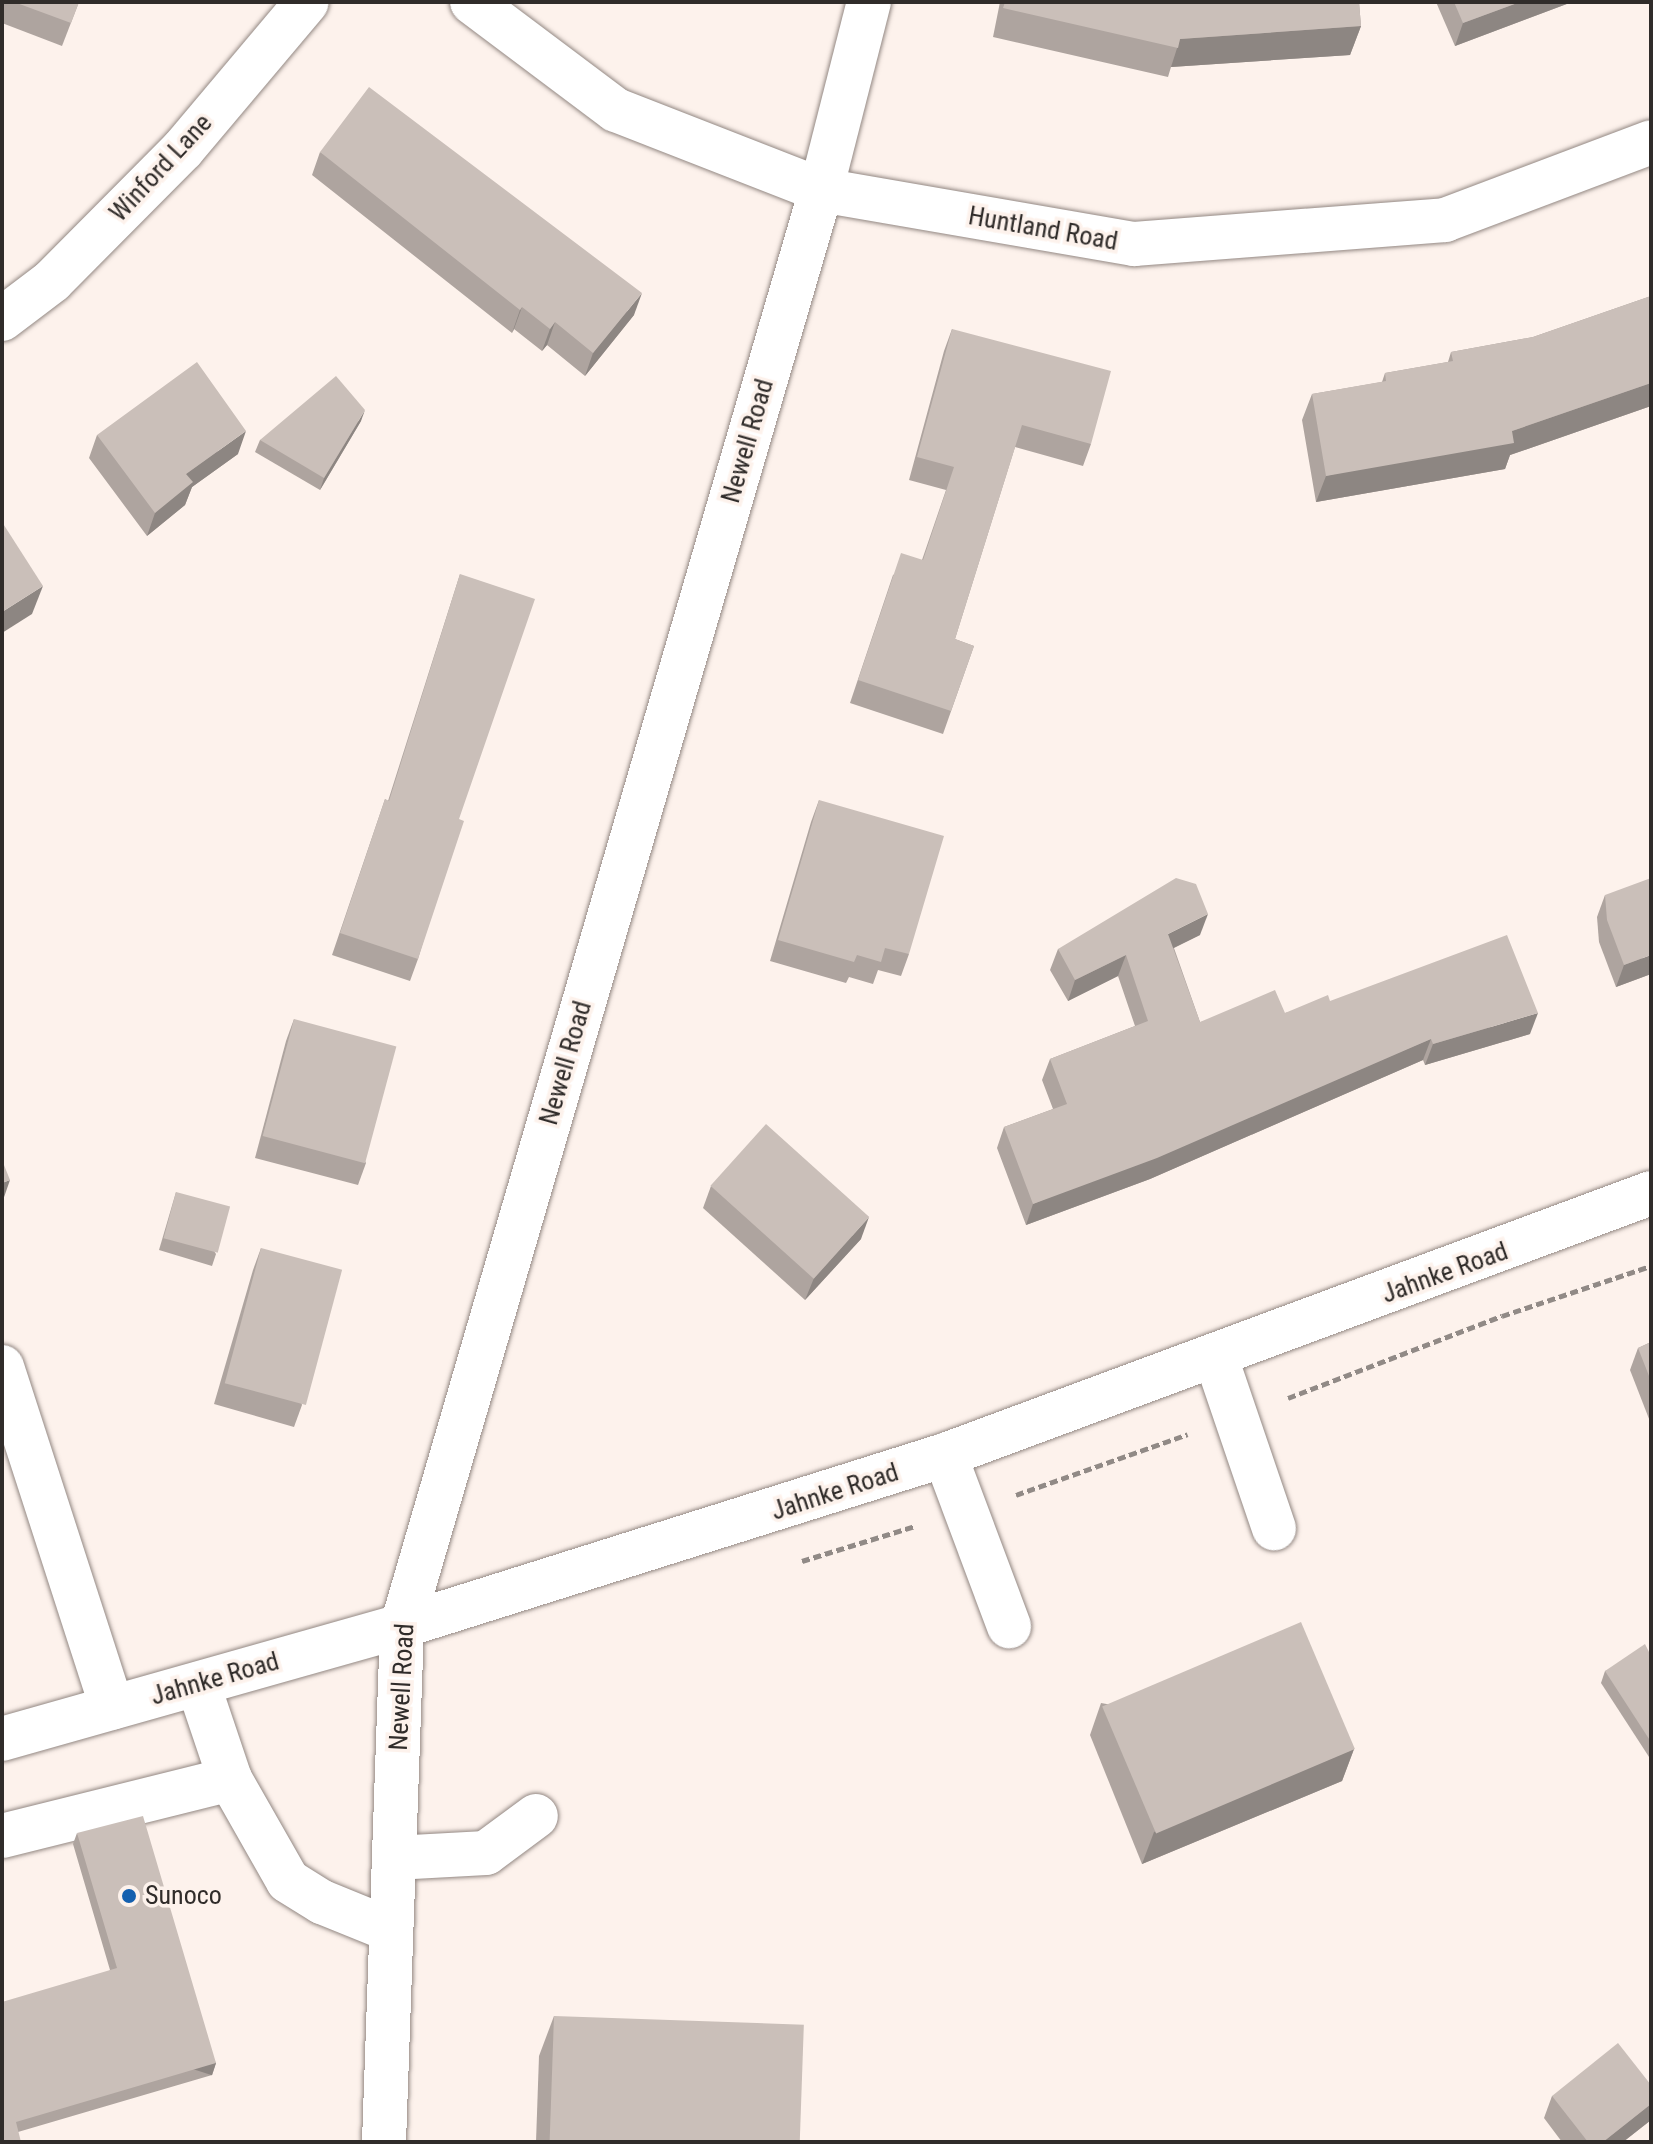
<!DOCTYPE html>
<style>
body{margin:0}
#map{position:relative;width:1653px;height:2144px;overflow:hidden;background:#fdf2ec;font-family:"Roboto Condensed",sans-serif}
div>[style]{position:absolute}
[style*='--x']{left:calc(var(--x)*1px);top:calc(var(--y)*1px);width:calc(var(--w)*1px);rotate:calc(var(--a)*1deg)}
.path>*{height:5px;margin-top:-2.5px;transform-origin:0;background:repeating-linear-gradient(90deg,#918a86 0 8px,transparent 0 12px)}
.roads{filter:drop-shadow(0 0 2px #938883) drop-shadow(0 0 2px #938883)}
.minor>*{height:44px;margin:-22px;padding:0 22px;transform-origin:22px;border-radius:22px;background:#fff}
.major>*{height:44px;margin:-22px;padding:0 22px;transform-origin:22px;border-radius:22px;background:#fff}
.wall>*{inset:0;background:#aea49f}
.shaded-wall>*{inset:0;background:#8d8682;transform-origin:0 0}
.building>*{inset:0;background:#cabfb9;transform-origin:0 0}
.dots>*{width:22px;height:22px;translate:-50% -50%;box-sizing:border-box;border:4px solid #fdf2ec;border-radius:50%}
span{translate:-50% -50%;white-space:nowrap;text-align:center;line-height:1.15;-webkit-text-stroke:7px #fdf2ec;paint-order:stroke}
.street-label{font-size:26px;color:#302c2a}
.poi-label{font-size:26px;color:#302c2a}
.left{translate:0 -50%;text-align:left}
.frame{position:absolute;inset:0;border:4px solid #302c2a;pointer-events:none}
</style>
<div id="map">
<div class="path">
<div style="--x:1288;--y:1398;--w:229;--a:-21"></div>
<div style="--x:1502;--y:1316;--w:157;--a:-18.6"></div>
<div style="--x:1016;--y:1495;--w:182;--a:-19.5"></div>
<div style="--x:802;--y:1561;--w:118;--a:-17.2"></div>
</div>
<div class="roads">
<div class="minor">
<div style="--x:472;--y:2;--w:180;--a:36.9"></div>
<div style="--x:616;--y:110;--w:220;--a:21.3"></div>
<div style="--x:821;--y:190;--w:318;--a:9.8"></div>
<div style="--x:1134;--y:244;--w:312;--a:-4.4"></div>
<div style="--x:1445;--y:220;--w:220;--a:-20.7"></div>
<div style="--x:2;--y:319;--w:63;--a:-37.2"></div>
<div style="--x:52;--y:281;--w:186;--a:-45.2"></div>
<div style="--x:183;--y:149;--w:192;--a:-49.9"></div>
<div style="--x:1216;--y:1358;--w:180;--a:71.2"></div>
<div style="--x:2;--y:1367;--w:358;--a:72.1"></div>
<div style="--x:945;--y:1455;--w:183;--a:69.5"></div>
<div style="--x:230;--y:1779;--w:117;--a:60.4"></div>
<div style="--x:288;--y:1881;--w:40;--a:32"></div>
<div style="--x:322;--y:1902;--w:74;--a:22.1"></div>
<div style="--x:2;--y:1836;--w:235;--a:-14"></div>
<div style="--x:230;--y:1779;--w:100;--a:-108.6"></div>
<div style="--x:394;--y:1858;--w:92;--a:-3.1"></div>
<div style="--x:486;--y:1853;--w:62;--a:-36.5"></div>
<div style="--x:384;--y:2142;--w:516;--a:-88"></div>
<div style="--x:402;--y:1626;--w:1496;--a:-73.73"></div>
<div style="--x:821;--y:190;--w:194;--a:-75.7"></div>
</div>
<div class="major">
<div style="--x:2;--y:1739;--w:416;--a:-15.8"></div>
<div style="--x:402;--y:1626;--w:569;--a:-17.48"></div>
<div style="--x:945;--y:1455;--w:753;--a:-20.36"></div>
</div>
</div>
<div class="wall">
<div style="clip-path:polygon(2px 2px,79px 2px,62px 46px,2px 23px)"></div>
<div style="clip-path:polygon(1000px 2px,1359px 2px,1361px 26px,1350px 55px,1171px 67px,1168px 77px,993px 37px)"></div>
<div style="clip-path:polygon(1436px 2px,1572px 2px,1455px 46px)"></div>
<div style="clip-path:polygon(320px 152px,634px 315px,585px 376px,547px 345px,542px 351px,514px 329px,512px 333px,312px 175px)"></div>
<div style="clip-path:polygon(1651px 296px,1651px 406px,1510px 455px,1505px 469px,1316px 502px,1302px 420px,1312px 394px,1382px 382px,1385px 373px,1448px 362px,1451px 352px,1533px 337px)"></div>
<div style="clip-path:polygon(952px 329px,1091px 444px,1083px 466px,1015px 447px,955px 639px,974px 646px,943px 734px,850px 703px,893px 575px,922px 560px,946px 490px,909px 480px,944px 351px)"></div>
<div style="clip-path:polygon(361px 421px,320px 490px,255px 452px,260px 440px)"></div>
<div style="clip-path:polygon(97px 435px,238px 454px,192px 487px,185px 505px,147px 536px,89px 458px)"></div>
<div style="clip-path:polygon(460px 574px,459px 819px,418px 959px,410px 981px,332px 955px,385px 799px,388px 801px)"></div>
<div style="clip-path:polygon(819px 800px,909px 954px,901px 976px,878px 970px,873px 984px,849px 977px,846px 983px,770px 961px,811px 822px)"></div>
<div style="clip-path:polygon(1605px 895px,1651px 974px,1616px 987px,1599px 942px,1597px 917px)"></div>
<div style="clip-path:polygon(1200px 935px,1174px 948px,1200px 1022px,1285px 1013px,1330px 1001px,1530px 1034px,1425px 1065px,1423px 1060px,1150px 1179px,1026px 1225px,997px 1148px,1004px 1127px,1053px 1109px,1042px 1080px,1050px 1059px,1135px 1026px,1118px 976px,1068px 1001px,1050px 970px,1058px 949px)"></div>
<div style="clip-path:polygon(294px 1019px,366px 1163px,358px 1185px,255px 1158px,286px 1041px)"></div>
<div style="clip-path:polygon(711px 1186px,861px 1239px,805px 1300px,703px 1208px)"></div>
<div style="clip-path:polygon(176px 1192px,216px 1254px,212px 1266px,159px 1250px)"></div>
<div style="clip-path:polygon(261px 1248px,302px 1405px,294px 1427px,214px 1404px,253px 1270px)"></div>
<div style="clip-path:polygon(1651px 1342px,1651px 1424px,1630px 1370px,1638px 1348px)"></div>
<div style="clip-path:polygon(1651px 1656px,1651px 1760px,1601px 1683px,1605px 1671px)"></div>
<div style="clip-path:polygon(1101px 1703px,1354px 1749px,1342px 1781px,1142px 1864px,1090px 1735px)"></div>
<div style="clip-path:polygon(77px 1833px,216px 2063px,212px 2075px,18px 2132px,2px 2142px,110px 1970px,73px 1844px)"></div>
<div style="clip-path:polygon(554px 2016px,800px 2142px,536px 2142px,539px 2056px)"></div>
<div style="clip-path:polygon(1651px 2085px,1651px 2120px,1623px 2142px,1562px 2142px,1544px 2118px,1552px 2096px)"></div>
</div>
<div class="shaded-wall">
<div style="clip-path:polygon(1520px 2px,1572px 2px,1455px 46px,1463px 23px)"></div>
<div style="clip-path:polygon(1361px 26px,1350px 55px,1171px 67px,1180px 39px)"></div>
<div style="clip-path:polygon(642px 293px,634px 315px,585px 376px,593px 353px)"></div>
<div style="clip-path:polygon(522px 307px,514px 329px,512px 333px,520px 310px)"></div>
<div style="clip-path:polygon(555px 322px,547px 345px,542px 351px,550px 329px)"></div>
<div style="clip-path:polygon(1651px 383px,1651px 406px,1510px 455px,1505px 469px,1316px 502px,1326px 476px,1512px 431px)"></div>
<div style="clip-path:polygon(365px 410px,361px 421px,320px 490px,324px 478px)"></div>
<div style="clip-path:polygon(246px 431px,238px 454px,192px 487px,185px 505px,147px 536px,155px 513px,186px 474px)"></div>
<div style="clip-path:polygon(43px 586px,32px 614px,2px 633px,2px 612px)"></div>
<div style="clip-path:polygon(1208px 914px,1200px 935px,1161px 954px,1168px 934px)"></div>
<div style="clip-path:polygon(1126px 955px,1118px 976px,1068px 1001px,1075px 980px)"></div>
<div style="clip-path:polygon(1651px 955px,1651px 974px,1616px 987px,1624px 965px)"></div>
<div style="clip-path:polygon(1538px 1013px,1530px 1034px,1425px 1065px,1433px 1044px)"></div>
<div style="clip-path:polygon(1431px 1039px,1423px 1060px,1150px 1179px,1026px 1225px,1033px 1204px)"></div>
<div style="clip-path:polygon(10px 1180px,2px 1203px,2px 1183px)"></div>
<div style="clip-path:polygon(869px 1217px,861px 1239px,805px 1300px,814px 1278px)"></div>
<div style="clip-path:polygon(1354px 1749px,1342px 1781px,1142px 1864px,1154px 1832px)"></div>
<div style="left:216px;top:2063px;width:13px;height:209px;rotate:108deg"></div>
<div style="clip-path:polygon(1651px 2104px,1651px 2120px,1623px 2142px,1603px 2142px)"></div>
</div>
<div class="building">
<div style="clip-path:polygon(14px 2px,79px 2px,71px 23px)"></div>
<div style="clip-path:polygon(1005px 2px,1359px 2px,1361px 26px,1180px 39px,1178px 48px,1003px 8px)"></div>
<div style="clip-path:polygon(1454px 2px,1520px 2px,1463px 23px)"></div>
<div style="clip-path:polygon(369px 87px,642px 293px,593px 353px,555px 322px,550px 329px,522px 307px,520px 310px,320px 152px)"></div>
<div style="clip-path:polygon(1651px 296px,1651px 383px,1512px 431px,1514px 443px,1326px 476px,1312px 394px,1386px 381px,1385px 373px,1453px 361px,1451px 352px,1533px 337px)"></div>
<div style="clip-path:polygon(952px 329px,1111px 371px,1091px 444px,1022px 425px,955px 639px,974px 646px,951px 711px,858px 680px,901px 553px,923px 560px,954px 467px,917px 457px)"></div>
<div style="clip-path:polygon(197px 362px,246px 431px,186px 474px,193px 482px,155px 513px,97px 435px)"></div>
<div style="clip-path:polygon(336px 376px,365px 410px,324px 478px,260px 440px)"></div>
<div style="clip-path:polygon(2px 522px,43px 586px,2px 612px)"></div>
<div style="clip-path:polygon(460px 574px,535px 599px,459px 819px,464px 821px,418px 959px,340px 933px,385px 799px,389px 801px)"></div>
<div style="clip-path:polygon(819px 800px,944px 836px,909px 954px,885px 948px,881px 962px,857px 955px,854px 962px,778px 940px)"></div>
<div style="clip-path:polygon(1176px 878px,1196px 884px,1208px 914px,1168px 934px,1200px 1022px,1275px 990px,1285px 1013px,1328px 995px,1330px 1001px,1507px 935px,1538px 1013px,1433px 1044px,1431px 1039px,1157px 1158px,1033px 1204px,1004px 1127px,1067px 1104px,1050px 1059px,1148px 1021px,1126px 955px,1075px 980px,1058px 949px)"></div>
<div style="clip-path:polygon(1651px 878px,1651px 955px,1624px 965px,1607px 920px,1605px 895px)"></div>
<div style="left:294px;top:1019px;width:106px;height:121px;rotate:15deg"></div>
<div style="left:766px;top:1124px;width:139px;height:83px;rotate:42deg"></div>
<div style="clip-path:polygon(2px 1160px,10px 1180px,2px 1183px)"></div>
<div style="left:176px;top:1192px;width:56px;height:48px;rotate:15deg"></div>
<div style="left:261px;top:1248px;width:84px;height:140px;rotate:15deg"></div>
<div style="clip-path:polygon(1651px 1342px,1651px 1381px,1638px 1348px)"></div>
<div style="left:1301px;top:1622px;width:138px;height:216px;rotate:67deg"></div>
<div style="clip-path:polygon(1645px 1644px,1651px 1656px,1651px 1742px,1605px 1671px)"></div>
<div style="clip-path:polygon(143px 1816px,216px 2063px,16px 2122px,21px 2142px,2px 2142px,2px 2002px,117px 1968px,77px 1833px)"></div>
<div style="left:554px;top:2016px;width:250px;height:126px;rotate:2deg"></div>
<div style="clip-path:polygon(1618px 2043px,1651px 2085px,1651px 2104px,1603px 2142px,1588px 2142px,1552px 2096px)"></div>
</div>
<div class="dots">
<div style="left:129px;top:1896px;background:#1560af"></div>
</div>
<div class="street-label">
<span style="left:161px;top:168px;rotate:-47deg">Winford Lane</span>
<span style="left:1043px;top:229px;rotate:10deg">Huntland Road</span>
<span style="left:748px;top:441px;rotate:-74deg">Newell Road</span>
<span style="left:566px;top:1063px;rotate:-74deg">Newell Road</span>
<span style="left:1445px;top:1273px;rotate:-20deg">Jahnke Road</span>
<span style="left:835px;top:1492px;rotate:-18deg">Jahnke Road</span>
<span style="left:215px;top:1679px;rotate:-16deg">Jahnke Road</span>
<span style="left:402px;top:1687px;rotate:-87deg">Newell Road</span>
</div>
<div class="poi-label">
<span class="left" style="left:145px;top:1896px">Sunoco</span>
</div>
<div class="frame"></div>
</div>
